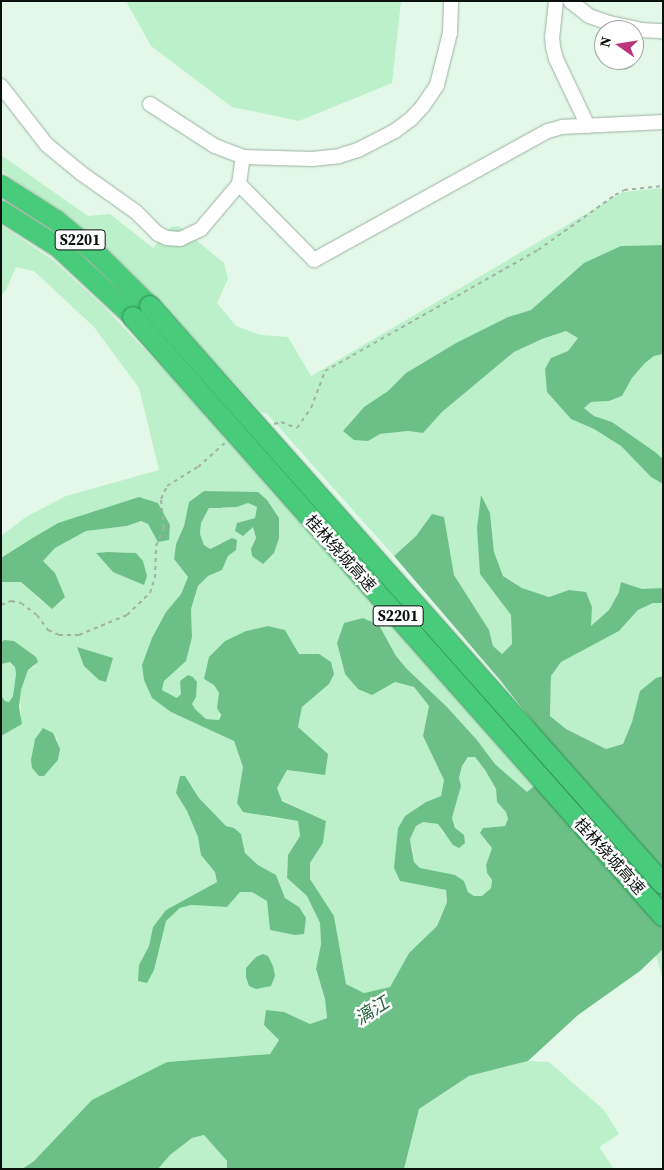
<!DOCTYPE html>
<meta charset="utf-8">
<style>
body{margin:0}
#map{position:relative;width:664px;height:1170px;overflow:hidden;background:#e3f8e8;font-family:"Source Serif 4","Noto Sans SC",serif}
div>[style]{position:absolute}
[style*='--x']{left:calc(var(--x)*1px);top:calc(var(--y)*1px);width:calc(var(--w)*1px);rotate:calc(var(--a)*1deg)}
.green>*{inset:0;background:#bcf0ca}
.water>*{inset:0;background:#6cc087}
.path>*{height:2px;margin-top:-1px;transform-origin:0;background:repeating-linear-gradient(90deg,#a1b2a5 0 4px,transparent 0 8px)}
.roads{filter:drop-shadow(0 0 1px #9db1a2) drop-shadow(0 0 1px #9db1a2)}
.minor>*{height:14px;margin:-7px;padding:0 7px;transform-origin:7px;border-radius:7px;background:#fff}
.highway>*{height:20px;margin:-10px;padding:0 10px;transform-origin:10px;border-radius:10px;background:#48cb7b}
.bridges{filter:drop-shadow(0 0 1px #338a54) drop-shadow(0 0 1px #338a54)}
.highway-bridge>*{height:20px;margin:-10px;padding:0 10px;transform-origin:10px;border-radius:10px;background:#48cb7b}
span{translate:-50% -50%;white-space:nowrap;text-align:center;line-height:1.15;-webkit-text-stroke:5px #fff;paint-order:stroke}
.shield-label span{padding:1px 4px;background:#fff;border:1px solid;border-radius:4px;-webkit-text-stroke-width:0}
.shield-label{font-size:15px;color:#0b120d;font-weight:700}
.street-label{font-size:16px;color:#0b120d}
.water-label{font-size:18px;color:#27633d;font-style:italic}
.frame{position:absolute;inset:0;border:2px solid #0b120d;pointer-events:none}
.north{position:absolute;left:594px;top:20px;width:50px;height:50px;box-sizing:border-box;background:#fff;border:1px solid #9da09e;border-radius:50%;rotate:283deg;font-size:14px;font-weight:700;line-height:20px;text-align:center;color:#0b120d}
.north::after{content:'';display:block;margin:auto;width:18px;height:22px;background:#b9357c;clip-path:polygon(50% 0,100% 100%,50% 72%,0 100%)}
</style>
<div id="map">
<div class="green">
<div style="clip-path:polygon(126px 1px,401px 1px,392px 83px,299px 121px,232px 107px,151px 46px)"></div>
<div style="clip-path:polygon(1px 155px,88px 216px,110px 214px,153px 248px,171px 227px,179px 226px,224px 263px,228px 279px,217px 303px,236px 326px,261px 335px,288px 337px,311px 376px,623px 192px,663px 188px,663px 245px,621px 246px,531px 310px,508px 317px,456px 343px,406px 373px,388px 391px,364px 407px,343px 431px,367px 441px,380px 434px,408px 431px,423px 433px,442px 412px,514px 352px,542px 339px,566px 331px,578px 338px,568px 351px,571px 419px,594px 429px,621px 446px,651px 477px,663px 484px,663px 588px,619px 592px,609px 610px,591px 627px,569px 590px,549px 597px,522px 588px,503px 576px,494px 552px,490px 513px,481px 496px,480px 574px,511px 615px,512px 644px,502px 654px,493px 646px,489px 630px,454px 575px,448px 548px,432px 514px,416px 536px,394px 556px,267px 414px,261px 412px,175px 318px,95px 238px,1px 170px)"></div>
<div style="clip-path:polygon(evenodd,1px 225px,54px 261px,104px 307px,169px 375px,534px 787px,527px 793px,495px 764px,477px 740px,447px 707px,407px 669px,396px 656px,379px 625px,344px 623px,337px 643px,345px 674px,372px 694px,395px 682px,414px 687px,429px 706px,423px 736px,444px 780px,441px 796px,426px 802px,405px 816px,398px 828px,400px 881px,446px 890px,447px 901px,437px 926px,409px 953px,390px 987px,364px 993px,346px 984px,334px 916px,310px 879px,310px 863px,323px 843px,326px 821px,282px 800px,277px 788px,287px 770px,325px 775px,312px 741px,298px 727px,302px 707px,329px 684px,319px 654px,299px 654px,285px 630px,268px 626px,246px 631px,214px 685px,219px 693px,219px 720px,206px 719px,195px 709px,192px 704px,196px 697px,197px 683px,193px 677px,188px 675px,181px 695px,177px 698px,162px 690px,164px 681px,174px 671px,192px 637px,191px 609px,198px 586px,208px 576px,222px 570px,228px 556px,220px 543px,210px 549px,204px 545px,200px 534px,201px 523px,209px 508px,237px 507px,248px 503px,257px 507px,255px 518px,237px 523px,253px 527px,256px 538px,251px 549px,258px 561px,279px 518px,237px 492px,204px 491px,189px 502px,184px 526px,176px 544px,174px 559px,188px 577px,181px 594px,166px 612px,144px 680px,212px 729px,234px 741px,243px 767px,237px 803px,268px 817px,298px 821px,300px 836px,288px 855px,287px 878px,307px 896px,320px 923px,321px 944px,316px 970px,325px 999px,327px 1018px,310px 1024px,284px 1012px,264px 1025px,279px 1040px,270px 1054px,167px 1062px,22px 1169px,1px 1169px,1px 736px,21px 724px,20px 690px,28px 670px,35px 666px,5px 640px,1px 643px,1px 582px,21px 582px,44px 603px,55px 573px,42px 561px,55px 548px,86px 531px,127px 526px,141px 521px,148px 524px,158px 541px,169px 540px,158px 503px,58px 523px,1px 558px,1px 536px,26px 517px,66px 496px,159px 470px,139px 388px,94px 327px,34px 271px,16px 267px,6px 290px,1px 296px,1px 225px,108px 552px,136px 553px,143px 561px,147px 576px,113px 572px,97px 554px,108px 552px,1px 225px,57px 737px,58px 760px,44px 776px,57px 737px,1px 225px,192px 786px,199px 798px,226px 826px,234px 828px,241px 834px,245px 853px,258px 865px,276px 875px,285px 898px,299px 907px,281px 932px,270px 930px,267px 901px,252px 892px,240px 892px,227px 907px,191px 905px,180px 908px,166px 921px,160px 944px,139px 965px,149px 946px,153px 927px,166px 910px,217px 882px,216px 872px,202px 855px,198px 837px,187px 811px,176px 793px,192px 786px)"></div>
<div style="clip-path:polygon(663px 354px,663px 459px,612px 422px,594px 416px,584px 408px,591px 402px,609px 401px,622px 396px,632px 378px,645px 363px,654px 356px)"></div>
<div style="clip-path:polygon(653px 603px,663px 603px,663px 676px,656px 678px,640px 691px,632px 722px,623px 744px,606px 749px,566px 729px,550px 716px,551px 676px,561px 662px,619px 631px,638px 610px)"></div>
<div style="clip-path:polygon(10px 662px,15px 667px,16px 674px,13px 696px,9px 702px,5px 701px,1px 695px,1px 664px)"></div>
<div style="clip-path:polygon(468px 757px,475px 757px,485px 770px,496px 789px,497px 802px,506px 812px,508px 819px,505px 826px,484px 828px,485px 837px,492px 848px,486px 865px,487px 873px,492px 880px,491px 888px,482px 896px,474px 896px,468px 892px,464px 881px,420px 868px,414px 862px,413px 850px,410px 839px,416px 826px,423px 822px,438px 824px,444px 835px,455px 828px,452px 818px,461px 786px,459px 778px,462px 766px)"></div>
<div style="clip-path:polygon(663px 949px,663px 981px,656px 955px)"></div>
<div style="clip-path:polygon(528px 1061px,549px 1062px,604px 1110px,619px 1134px,599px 1147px,614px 1169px,404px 1169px,419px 1109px,469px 1076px)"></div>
<div style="clip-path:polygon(204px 1135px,227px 1161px,227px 1169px,158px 1169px,170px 1155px,192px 1138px)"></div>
</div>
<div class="water">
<div style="clip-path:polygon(663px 245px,663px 354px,654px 356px,645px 363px,632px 378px,622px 396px,609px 401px,591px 402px,584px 408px,594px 416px,612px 422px,655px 452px,663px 459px,663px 484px,651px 477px,621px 446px,594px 429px,571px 419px,547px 392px,545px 369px,551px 358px,568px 351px,578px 338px,566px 331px,542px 339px,514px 352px,442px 412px,423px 433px,408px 431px,380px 434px,368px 441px,354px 440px,343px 431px,364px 407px,388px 391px,406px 373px,456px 343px,508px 317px,531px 310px,584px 263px,621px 246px)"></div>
<div style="clip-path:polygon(evenodd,204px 491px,258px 492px,267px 500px,279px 518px,279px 538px,274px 553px,263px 564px,252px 556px,251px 549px,256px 538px,253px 527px,243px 536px,235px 531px,237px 523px,255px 518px,257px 507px,248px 503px,237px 507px,209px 508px,201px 523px,200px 534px,204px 545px,210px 549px,232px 538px,237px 540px,236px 550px,228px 556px,222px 570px,208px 576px,198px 586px,191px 609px,192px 637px,186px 661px,164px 681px,162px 690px,177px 698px,181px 694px,180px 681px,188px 675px,193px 677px,197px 682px,196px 697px,192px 704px,195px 709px,206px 719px,219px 720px,221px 715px,217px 708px,219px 693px,214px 685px,204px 679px,209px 657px,225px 641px,246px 631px,268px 626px,285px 630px,299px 654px,319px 654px,331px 662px,334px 674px,329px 684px,302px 707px,298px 727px,328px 754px,325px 775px,287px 770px,277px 788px,282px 801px,326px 821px,323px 843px,310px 863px,310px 879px,334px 916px,346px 984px,364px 993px,390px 987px,409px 953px,437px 926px,447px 902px,446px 890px,400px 881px,394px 868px,398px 828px,405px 816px,426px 802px,441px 796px,444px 780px,423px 736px,429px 706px,414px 687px,395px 682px,372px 695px,358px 689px,345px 674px,337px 643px,344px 623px,363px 618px,379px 625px,396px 656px,407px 669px,447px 707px,477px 740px,495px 764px,527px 792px,564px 761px,500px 680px,394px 556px,416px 536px,432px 514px,444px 517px,454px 575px,489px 630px,493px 646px,502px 654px,512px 644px,511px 615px,480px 574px,477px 528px,481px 495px,490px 513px,494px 552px,503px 576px,522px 588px,549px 597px,569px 590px,586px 592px,592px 607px,591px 626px,609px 610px,619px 592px,621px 582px,642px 589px,663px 588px,663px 603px,653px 603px,638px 610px,619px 631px,561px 662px,551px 676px,550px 716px,566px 729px,606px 749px,623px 744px,632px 722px,640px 691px,656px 678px,663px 676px,663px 949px,640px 971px,578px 1015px,528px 1061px,469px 1076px,419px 1109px,404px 1169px,227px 1169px,227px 1161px,204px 1135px,192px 1138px,170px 1155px,158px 1169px,22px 1169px,34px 1161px,92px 1100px,167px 1062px,270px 1054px,279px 1040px,264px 1025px,266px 1010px,284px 1012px,310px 1024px,327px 1018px,325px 999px,316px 969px,321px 944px,320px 923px,307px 896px,287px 878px,288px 855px,300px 836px,298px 821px,243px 812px,237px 803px,243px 767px,234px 741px,171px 712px,152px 698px,144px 680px,142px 665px,152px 638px,166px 612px,181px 594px,188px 577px,174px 559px,176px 544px,184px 526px,189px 502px,204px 491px,468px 757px,475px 757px,485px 770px,496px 789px,497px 802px,506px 812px,508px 819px,505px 826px,483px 828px,480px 833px,492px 848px,486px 865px,487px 873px,492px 880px,491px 888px,482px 896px,474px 896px,468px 892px,464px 881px,455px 875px,420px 868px,414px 862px,410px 839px,416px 826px,423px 822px,438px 824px,453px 845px,459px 848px,465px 843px,464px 835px,455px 828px,452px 818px,461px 786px,459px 778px,462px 766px,468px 757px)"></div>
<div style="clip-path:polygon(139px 497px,158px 503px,170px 525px,169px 540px,158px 542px,148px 524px,141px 521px,127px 526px,86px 531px,55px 548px,43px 561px,55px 573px,65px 597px,52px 609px,21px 582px,1px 582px,1px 558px,31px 539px,58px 523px)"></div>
<div style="clip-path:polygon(108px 552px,136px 553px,143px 561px,147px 576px,144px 585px,113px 572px,96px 553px)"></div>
<div style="clip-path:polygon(4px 640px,14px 641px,36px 657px,38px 662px,28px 670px,21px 690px,19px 707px,22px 724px,1px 736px,1px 695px,5px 701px,9px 702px,13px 696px,16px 674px,15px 667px,10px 662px,1px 664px,1px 643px)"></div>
<div style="clip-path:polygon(77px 647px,113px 658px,106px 682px,99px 680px,84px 666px)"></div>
<div style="clip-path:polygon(43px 728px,53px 733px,60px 749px,58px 760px,44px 776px,39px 776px,32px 768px,31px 760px,35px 739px)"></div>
<div style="clip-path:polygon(180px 776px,185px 776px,199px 798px,226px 826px,234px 828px,241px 834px,245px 853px,258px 865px,276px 875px,285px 898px,299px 907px,306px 918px,304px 934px,295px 935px,270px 930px,267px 901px,252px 892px,240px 892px,227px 907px,191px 905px,180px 908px,166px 921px,154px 970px,147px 983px,138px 981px,139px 965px,149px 946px,153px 927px,166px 910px,217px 882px,215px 872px,201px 855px,198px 837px,187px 811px,176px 793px)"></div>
<div style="clip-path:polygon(263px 954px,268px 956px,273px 966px,275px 976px,271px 986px,256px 989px,249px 986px,246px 977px,246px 968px,256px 957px)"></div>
</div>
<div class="path">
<div style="--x:274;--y:424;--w:7;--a:-16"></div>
<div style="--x:281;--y:422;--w:17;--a:21"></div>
<div style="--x:297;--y:428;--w:24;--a:-55"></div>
<div style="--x:311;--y:408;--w:40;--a:-69"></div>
<div style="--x:325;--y:371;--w:245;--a:-29.6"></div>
<div style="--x:538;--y:250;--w:95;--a:-35.5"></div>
<div style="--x:615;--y:195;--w:10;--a:-29"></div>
<div style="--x:624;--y:190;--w:39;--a:-6"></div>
<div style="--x:1;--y:605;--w:11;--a:-22"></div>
<div style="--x:11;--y:601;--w:10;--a:11"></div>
<div style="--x:21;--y:603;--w:20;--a:37"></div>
<div style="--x:37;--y:615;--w:19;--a:54"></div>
<div style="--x:48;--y:630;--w:12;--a:24"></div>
<div style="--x:59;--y:635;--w:20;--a:0"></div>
<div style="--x:79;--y:635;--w:52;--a:-22.6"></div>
<div style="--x:127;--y:615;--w:32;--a:-44"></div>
<div style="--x:150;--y:593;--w:16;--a:-72"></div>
<div style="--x:155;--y:578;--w:32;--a:-88"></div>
<div style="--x:156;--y:546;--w:20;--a:-66"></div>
<div style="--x:164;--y:528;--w:29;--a:-96"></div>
<div style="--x:161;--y:499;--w:14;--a:-65"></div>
<div style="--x:167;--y:486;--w:36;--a:-32"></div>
<div style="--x:198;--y:467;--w:36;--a:-42"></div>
</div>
<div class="roads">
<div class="minor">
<div style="--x:556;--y:1;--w:36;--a:96"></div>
<div style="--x:552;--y:37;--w:10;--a:84"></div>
<div style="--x:553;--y:47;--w:12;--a:76"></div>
<div style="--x:556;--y:59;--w:74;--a:64.5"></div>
<div style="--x:570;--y:1;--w:24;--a:38"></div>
<div style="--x:589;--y:16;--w:21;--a:19"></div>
<div style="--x:609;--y:23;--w:33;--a:12"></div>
<div style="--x:641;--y:30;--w:22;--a:3"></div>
<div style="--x:1;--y:86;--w:75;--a:52.1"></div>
<div style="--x:47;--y:145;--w:44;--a:39.5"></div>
<div style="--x:81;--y:173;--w:67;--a:35.3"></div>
<div style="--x:136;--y:212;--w:31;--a:45"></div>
<div style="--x:158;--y:234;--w:10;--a:24"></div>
<div style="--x:167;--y:238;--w:13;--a:4"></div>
<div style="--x:180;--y:239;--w:23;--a:-25"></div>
<div style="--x:201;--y:229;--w:59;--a:-49.8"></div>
<div style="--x:239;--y:184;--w:27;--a:-82"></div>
<div style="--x:150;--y:104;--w:77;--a:32.9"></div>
<div style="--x:215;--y:146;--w:30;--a:21"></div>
<div style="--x:243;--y:157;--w:69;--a:1.7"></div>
<div style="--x:312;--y:159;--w:27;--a:-6"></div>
<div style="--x:339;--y:156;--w:20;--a:-18"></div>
<div style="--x:358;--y:150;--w:42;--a:-27.2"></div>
<div style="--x:395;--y:131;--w:20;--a:-37"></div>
<div style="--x:411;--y:119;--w:18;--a:-47"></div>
<div style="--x:423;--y:106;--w:25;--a:-56"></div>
<div style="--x:437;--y:85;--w:54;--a:-76"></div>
<div style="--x:450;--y:33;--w:32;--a:-88"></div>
<div style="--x:239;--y:184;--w:107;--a:45.4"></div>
<div style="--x:314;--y:260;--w:267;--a:-28.9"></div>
<div style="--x:548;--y:131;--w:15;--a:-16"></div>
<div style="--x:562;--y:127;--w:101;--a:-2.8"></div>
</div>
<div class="highway">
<div style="--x:1;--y:185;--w:67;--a:32.7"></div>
<div style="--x:57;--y:221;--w:50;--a:39.4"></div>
<div style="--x:96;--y:253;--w:76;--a:44.5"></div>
<div style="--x:1;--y:211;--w:67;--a:32.3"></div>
<div style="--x:58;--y:247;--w:103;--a:43"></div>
</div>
</div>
<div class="bridges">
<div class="highway-bridge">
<div style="--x:150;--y:306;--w:773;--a:48.41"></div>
<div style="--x:133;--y:317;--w:800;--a:48.5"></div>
</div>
</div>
<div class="shield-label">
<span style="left:80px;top:240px">S2201</span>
<span style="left:398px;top:616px">S2201</span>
</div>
<div class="street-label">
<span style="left:341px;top:553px;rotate:48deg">桂林绕城高速</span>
<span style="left:610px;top:856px;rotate:48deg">桂林绕城高速</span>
</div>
<div class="water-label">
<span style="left:372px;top:1011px;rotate:-32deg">漓江</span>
</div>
<div class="frame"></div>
<div class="north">N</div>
</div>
